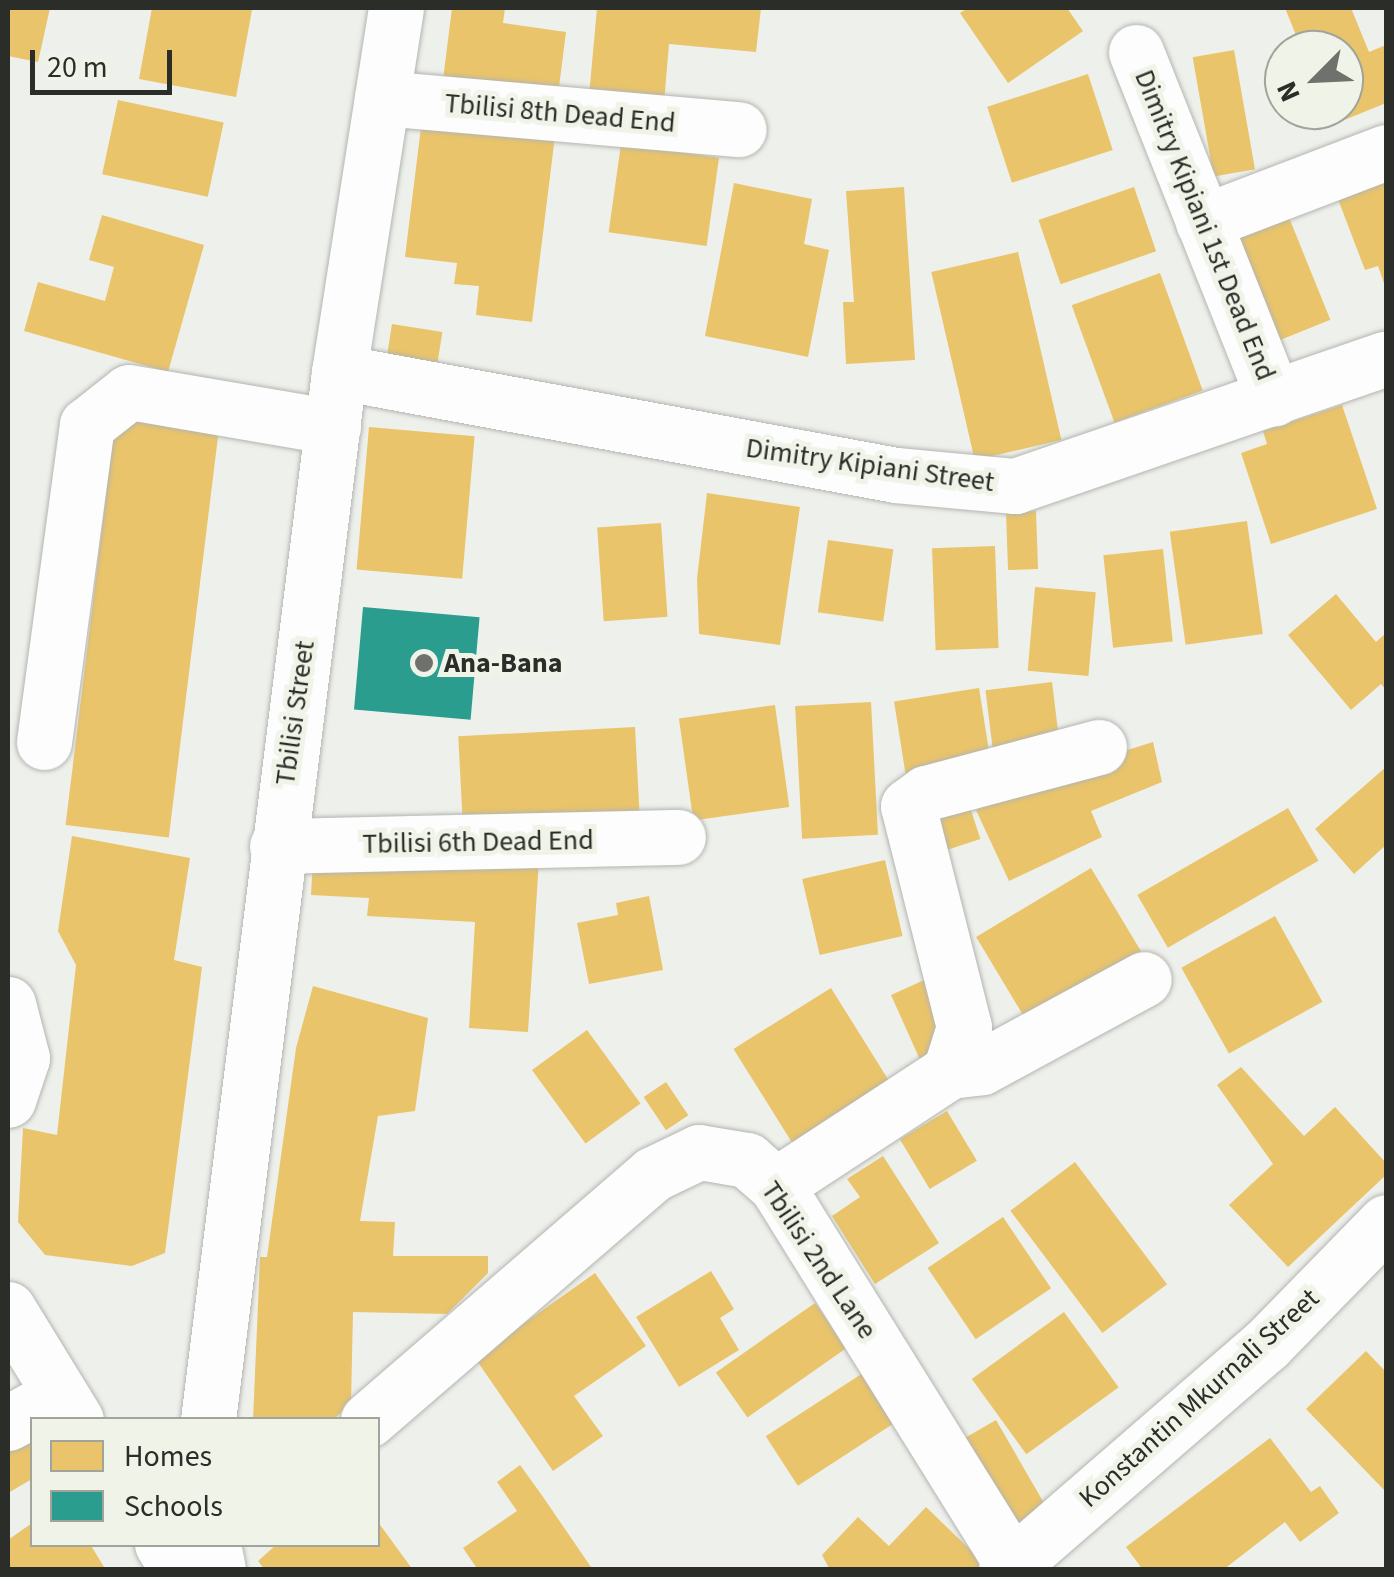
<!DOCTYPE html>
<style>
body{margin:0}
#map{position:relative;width:1394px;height:1577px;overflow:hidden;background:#eef0eb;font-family:"Source Sans 3",sans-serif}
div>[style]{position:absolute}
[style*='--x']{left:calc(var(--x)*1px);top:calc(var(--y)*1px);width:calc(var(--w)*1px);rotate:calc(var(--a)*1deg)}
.homes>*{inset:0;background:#e9c46a;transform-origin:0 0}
.schools>*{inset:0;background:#2a9d8f;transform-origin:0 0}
.roads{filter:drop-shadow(0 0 2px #b4b5b1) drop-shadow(0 0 2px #b4b5b1)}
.minor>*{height:55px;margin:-27.5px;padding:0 27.5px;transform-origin:27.5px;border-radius:27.5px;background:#fcfdfc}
.dots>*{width:28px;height:28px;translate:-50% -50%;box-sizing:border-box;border:5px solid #eff3e8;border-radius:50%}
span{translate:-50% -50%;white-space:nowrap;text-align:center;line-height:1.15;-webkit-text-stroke:10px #eff3e8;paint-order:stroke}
.street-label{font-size:28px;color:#2b2d28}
.poi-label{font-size:28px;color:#2b2d28;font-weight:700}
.left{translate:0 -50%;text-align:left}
.frame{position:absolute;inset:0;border:10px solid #2b2d28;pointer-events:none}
.legend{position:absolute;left:30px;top:1417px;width:350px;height:130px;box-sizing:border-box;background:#eff3e8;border:2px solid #a1a49b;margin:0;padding:12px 18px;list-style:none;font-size:30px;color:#2b2d28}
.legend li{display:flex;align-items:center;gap:20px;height:50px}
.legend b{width:50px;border:2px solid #a1a49b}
.north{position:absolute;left:1264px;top:30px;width:100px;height:100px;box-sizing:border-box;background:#eff3e8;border:2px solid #a1a49b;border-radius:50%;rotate:246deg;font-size:28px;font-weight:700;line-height:40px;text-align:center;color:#2b2d28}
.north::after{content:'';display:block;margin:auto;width:35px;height:45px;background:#6f716c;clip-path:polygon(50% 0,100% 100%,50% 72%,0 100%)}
.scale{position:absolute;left:30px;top:50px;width:142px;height:45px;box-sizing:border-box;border:5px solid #2b2d28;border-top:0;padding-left:12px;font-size:30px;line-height:35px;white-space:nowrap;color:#2b2d28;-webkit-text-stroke:8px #eff3e8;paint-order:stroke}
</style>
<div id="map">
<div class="homes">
<div style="clip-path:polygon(8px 8px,50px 8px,38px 62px,8px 56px)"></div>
<div style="clip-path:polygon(152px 8px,252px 10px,236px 97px,139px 79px)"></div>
<div style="clip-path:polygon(452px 8px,505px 8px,503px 23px,566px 32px,558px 95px,443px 80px)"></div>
<div style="clip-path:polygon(597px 8px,761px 8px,756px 52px,669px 44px,664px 103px,589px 96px)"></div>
<div style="clip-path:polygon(968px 8px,1067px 8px,1083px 31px,1008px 83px,960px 13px)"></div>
<div style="clip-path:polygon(1285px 8px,1351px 8px,1369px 52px,1386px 45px,1386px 103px,1332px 125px,1326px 110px,1344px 110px,1344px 50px,1302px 50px)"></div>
<div style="left:1234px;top:50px;width:121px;height:42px;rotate:80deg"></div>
<div style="left:1088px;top:74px;width:80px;height:106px;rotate:72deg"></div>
<div style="left:118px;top:100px;width:108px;height:76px;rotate:12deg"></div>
<div style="clip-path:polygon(422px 119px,555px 136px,532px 322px,476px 315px,479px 286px,454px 284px,457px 263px,405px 257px)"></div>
<div style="left:621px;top:144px;width:99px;height:89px;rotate:8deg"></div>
<div style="clip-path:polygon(1386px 175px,1386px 289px,1378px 266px,1365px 270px,1336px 194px)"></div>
<div style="clip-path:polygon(734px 183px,812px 199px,804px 244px,829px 250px,808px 357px,705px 336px)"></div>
<div style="clip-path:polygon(904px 187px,915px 360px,846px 364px,843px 302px,854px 302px,846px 191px)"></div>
<div style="left:1134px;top:187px;width:68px;height:101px;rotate:71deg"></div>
<div style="clip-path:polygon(102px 215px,204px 245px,168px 372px,24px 331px,38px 282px,105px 301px,114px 267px,89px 260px)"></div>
<div style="left:1288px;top:215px;width:113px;height:56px;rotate:68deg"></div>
<div style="left:1018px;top:252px;width:193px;height:89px;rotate:77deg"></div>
<div style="left:1160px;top:273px;width:125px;height:94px;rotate:70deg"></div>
<div style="left:392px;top:324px;width:51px;height:31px;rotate:9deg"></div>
<div style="clip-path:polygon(1342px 405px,1377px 509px,1271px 544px,1241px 453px,1267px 444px,1263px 431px)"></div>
<div style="left:116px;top:414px;width:104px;height:414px;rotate:7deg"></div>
<div style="left:369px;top:427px;width:106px;height:143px;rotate:5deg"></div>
<div style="clip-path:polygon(707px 493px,800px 507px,780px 645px,699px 634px,697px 579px)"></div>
<div style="left:1036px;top:511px;width:58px;height:30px;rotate:88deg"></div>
<div style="left:1247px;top:521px;width:114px;height:78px;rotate:82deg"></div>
<div style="left:661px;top:523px;width:94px;height:64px;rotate:86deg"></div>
<div style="left:828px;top:540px;width:66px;height:73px;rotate:8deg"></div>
<div style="left:995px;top:546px;width:102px;height:63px;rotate:88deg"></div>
<div style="left:1163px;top:549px;width:93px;height:60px;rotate:84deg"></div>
<div style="left:1035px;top:587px;width:61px;height:84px;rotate:5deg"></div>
<div style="clip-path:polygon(1336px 594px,1376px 642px,1386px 633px,1386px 690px,1381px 684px,1351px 710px,1288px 635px)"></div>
<div style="left:1052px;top:682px;width:70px;height:67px;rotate:83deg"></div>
<div style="left:979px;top:688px;width:73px;height:86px;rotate:81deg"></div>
<div style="left:871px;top:702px;width:133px;height:76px;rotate:87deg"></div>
<div style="left:775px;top:705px;width:103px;height:97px;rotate:82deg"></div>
<div style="left:635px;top:727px;width:95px;height:177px;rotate:87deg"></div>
<div style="clip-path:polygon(1153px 742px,1162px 782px,1091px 811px,1102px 837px,1009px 881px,976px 810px,1048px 775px)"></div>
<div style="clip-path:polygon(1386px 767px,1386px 845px,1354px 874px,1315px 829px)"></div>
<div style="left:968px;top:801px;width:40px;height:45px;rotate:72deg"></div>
<div style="left:1288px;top:808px;width:61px;height:174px;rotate:60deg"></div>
<div style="clip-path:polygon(72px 836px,190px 858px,174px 960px,202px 967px,165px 1253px,132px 1266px,45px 1255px,18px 1222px,23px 1128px,57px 1135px,76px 965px,58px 931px)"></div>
<div style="clip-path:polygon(313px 858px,539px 860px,528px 1032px,469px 1028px,475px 922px,367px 916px,369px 898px,311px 895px)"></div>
<div style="left:885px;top:860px;width:78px;height:85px;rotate:77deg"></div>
<div style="left:1091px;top:868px;width:100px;height:134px;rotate:59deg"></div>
<div style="clip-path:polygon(649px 896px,663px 970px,589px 984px,577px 923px,618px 915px,616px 903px)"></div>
<div style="left:1275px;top:916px;width:98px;height:107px;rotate:61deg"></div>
<div style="clip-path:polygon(931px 977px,948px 1025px,921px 1062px,891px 995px)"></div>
<div style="clip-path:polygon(313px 986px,428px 1018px,415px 1111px,378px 1116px,360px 1221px,395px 1222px,393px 1256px,488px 1256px,488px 1273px,447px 1314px,353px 1312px,351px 1403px,333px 1420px,253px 1420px,260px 1257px,267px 1257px,296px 1048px)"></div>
<div style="left:831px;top:988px;width:114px;height:115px;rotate:58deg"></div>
<div style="left:587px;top:1030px;width:91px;height:68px;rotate:54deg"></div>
<div style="clip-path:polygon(1241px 1067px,1304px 1136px,1335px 1107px,1386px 1163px,1386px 1175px,1288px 1267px,1229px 1205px,1273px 1164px,1217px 1085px)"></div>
<div style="left:666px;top:1082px;width:40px;height:27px;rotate:56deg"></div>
<div style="left:947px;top:1111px;width:58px;height:55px;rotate:59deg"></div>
<div style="clip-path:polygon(883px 1156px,939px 1243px,875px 1284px,832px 1216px,860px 1197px,847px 1179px)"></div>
<div style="left:1075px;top:1162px;width:153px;height:81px;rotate:53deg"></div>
<div style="left:1003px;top:1217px;width:86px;height:91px;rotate:56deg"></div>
<div style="clip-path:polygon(711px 1271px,734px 1309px,720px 1318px,739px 1350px,679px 1387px,636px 1317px)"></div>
<div style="clip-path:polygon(595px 1273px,646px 1346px,574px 1396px,603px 1436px,553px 1471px,475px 1358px)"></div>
<div style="left:815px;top:1303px;width:55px;height:121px;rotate:55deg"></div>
<div style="left:1064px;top:1312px;width:93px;height:114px;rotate:54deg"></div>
<div style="clip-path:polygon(1366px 1351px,1386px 1372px,1386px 1492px,1306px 1409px)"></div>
<div style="left:863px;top:1373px;width:59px;height:116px;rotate:57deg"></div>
<div style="left:996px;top:1420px;width:104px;height:44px;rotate:60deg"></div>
<div style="clip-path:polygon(32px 1430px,32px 1479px,8px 1493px,8px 1444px)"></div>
<div style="clip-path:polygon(1270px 1438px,1311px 1492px,1320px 1486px,1339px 1513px,1300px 1542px,1285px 1522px,1223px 1570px,1143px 1570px,1126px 1547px)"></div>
<div style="clip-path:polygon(520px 1465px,541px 1494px,593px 1570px,478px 1570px,463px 1548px,517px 1511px,497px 1482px)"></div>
<div style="clip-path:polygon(926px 1507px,986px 1565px,982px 1570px,830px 1570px,822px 1555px,858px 1517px,889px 1546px)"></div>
<div style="clip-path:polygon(378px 1522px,413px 1570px,265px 1570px,258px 1561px,277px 1544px,378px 1544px)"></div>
<div style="clip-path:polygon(32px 1523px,32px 1544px,90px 1544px,104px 1567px,8px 1570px,8px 1540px)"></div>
</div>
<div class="schools">
<div style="left:363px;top:607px;width:117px;height:103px;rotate:5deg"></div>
</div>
<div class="roads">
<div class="minor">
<div style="--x:1136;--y:52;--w:373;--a:68.3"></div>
<div style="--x:382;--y:98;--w:358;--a:5"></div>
<div style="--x:1203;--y:222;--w:196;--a:-20.9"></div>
<div style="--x:339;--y:372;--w:566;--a:10.48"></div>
<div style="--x:896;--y:475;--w:120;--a:5.3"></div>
<div style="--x:1015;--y:486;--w:392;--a:-19"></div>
<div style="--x:44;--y:742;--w:320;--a:-82.3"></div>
<div style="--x:87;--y:425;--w:53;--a:-38.2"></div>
<div style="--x:129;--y:392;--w:207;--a:9.7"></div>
<div style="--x:277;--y:846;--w:401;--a:-1.3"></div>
<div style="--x:8;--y:1004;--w:56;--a:75.5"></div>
<div style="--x:22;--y:1058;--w:44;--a:108.4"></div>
<div style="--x:950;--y:1071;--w:46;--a:-72.3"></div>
<div style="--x:964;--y:1027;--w:228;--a:-104.2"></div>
<div style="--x:908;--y:806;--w:22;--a:-36"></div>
<div style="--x:926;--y:793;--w:179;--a:-14.9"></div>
<div style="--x:776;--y:1185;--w:208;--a:-33.2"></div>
<div style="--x:950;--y:1071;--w:32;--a:-7"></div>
<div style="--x:982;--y:1067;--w:184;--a:-28.5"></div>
<div style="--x:8;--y:1309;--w:130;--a:58.5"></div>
<div style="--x:208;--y:1420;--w:1056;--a:-82.87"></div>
<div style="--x:339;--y:372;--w:368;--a:-81.1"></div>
<div style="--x:368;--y:1420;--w:376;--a:-40.8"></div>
<div style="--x:653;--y:1174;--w:51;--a:-25.6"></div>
<div style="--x:699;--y:1152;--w:49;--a:9.5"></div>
<div style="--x:747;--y:1160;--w:38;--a:41"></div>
<div style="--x:776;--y:1185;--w:446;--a:58.1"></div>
<div style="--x:8;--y:1423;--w:58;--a:-28.8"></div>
<div style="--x:162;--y:1544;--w:31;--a:58"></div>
<div style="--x:213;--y:1544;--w:26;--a:79"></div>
<div style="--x:1006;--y:1570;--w:345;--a:-40.9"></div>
<div style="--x:1267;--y:1344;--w:170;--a:-45.7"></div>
</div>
</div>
<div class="dots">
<div style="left:424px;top:663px;background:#6f716c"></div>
</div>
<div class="street-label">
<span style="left:560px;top:113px;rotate:5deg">Tbilisi 8th Dead End</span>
<span style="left:1205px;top:225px;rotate:68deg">Dimitry Kipiani 1st Dead End</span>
<span style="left:870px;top:465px;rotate:8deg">Dimitry Kipiani Street</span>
<span style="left:295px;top:713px;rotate:-82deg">Tbilisi Street</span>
<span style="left:478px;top:842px;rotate:-1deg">Tbilisi 6th Dead End</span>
<span style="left:819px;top:1260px;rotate:56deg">Tbilisi 2nd Lane</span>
<span style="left:1199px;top:1398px;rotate:-42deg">Konstantin Mkurnali Street</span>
</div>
<div class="poi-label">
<span class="left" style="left:444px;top:663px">Ana-Bana</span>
</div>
<div class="frame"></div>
<ul class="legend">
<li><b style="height:28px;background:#e9c46a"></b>Homes</li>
<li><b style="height:28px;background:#2a9d8f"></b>Schools</li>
</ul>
<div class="north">N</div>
<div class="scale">20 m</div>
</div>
